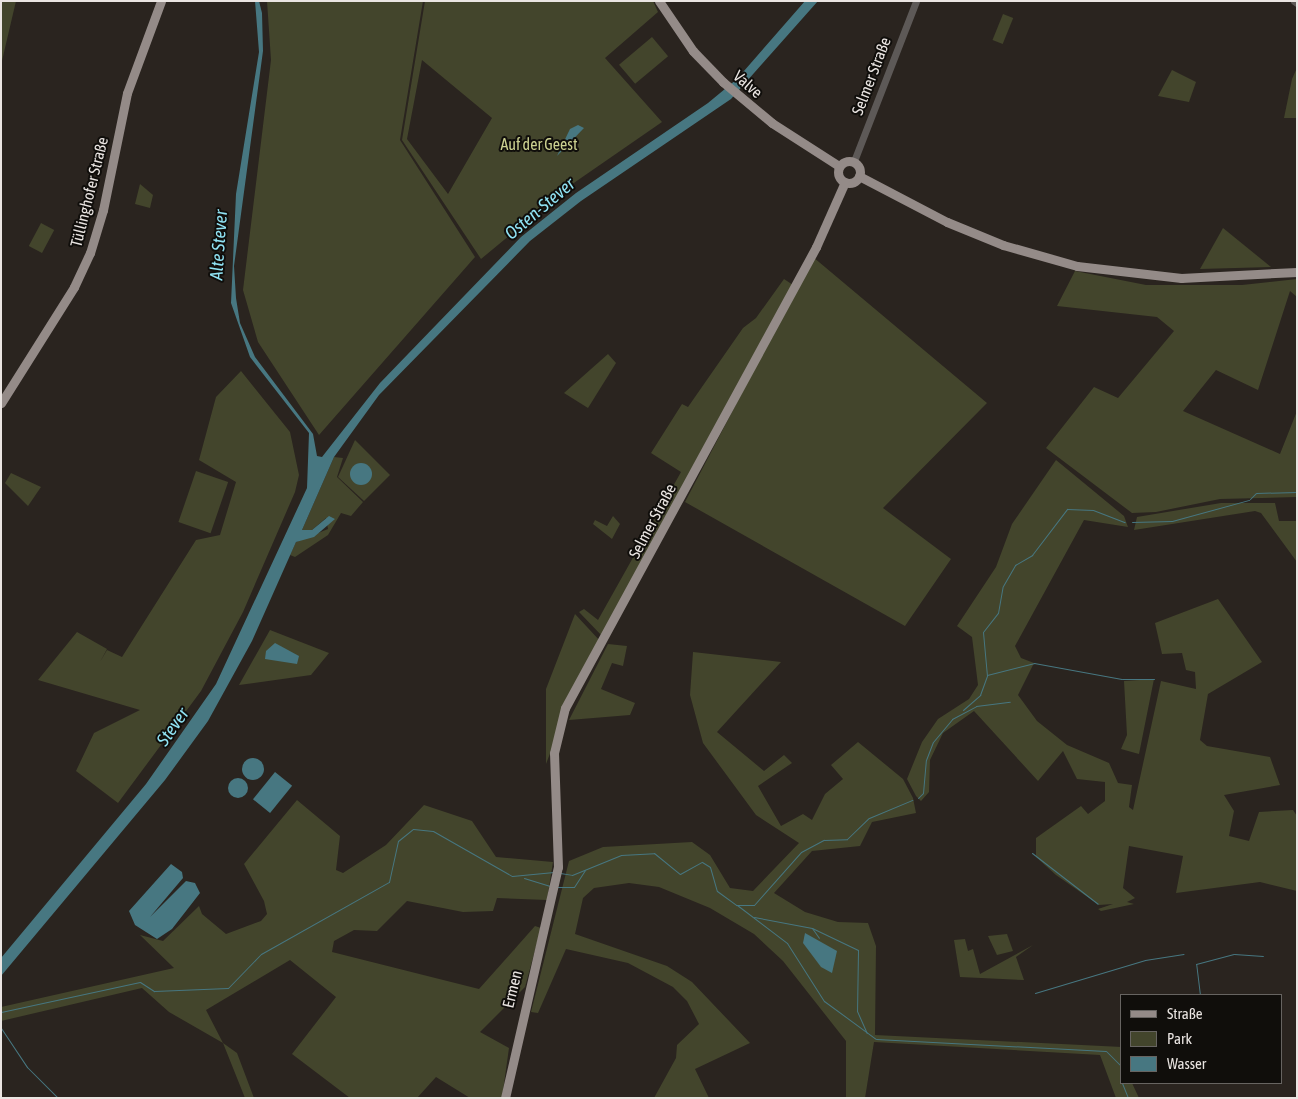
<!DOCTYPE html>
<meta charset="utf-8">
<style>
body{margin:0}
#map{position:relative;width:1298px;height:1099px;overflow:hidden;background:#2a241f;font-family:"Asap Condensed",sans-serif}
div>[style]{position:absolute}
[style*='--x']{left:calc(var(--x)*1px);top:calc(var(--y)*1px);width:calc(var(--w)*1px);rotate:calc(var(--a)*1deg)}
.green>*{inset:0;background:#43452c;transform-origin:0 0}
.water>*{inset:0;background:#477781;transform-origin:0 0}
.round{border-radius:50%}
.stream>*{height:1px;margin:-0.5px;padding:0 0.5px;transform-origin:0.5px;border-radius:0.5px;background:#477781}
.minor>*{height:7px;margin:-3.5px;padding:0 3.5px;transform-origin:3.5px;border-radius:3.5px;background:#5d5957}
.major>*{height:9px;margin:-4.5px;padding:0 4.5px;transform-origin:4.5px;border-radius:4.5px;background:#948b88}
.major>.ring{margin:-4.5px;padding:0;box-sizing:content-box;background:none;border:9px solid #948b88;border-radius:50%}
span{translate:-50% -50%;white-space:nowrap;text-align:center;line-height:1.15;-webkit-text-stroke:4px #100e0b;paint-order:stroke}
.street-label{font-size:16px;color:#eae5e2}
.park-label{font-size:16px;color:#ccd191}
.water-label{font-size:18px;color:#91e4f5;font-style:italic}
.frame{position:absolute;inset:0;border:2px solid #eae5e2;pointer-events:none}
.legend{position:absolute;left:1120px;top:994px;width:162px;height:90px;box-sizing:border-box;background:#100e0b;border:1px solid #676461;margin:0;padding:6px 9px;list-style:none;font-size:15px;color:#eae5e2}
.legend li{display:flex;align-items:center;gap:10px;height:25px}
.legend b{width:25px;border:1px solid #676461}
</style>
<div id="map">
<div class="green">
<div style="clip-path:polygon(1px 1px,16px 1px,1px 65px)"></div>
<div style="clip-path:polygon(267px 1px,423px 1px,400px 140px,475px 257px,319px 435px,258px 342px,243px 290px,271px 60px)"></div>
<div style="clip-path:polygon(evenodd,425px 1px,653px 1px,658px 12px,605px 58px,662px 122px,568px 187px,481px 259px,402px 140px,425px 1px,422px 60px,492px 118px,448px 194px,407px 139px,422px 60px)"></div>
<div style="left:1003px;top:14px;width:11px;height:28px;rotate:22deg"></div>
<div style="left:652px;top:37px;width:25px;height:43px;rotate:50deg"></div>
<div style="clip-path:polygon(1297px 68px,1297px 118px,1284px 118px,1292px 79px)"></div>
<div style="clip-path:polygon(1172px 70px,1196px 82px,1189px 102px,1158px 96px)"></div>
<div style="clip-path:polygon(140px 184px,153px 195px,150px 208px,135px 204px)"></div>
<div style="left:41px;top:223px;width:15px;height:26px;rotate:28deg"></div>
<div style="clip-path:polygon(1223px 228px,1271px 267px,1200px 269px)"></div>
<div style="clip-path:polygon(813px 257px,987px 403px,883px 508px,951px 559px,905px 626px,685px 502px)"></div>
<div style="clip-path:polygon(1075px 271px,1146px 285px,1242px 285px,1297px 279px,1297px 297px,1290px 291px,1258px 390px,1216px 370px,1183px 411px,1280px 454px,1297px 411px,1297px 497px,1220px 499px,1156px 512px,1132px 513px,1046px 448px,1094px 387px,1118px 398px,1174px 331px,1157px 317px,1057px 306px)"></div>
<div style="clip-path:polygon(784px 279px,793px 285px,603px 637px,579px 612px,584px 609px,598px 620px,681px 472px,651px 453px,682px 404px,688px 407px,743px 328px,756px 318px)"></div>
<div style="clip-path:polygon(608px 354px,616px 363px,588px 408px,564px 393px)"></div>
<div style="clip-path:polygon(241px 371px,290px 432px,299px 475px,295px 492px,243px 612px,201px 691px,118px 803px,76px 771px,94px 733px,140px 710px,38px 680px,77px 632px,107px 649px,100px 662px,107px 650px,122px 657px,196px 540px,220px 535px,236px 482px,199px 460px,216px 397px)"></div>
<div style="clip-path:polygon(355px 440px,390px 475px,364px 501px,338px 477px)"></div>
<div style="clip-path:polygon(334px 457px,343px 458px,337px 477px,363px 502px,351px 516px,341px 513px,328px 535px,295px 557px,290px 555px,296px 542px,328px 529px,326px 518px,312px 530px,302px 530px)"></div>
<div style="clip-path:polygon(1056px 460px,1124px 516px,1128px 527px,1084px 520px,1015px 646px,1021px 658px,1034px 663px,1018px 695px,1037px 721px,1067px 745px,1109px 763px,1118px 783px,1132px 785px,1129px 807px,1133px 810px,1161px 681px,1196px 689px,1195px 672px,1186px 670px,1182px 653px,1162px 654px,1155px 623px,1218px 599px,1262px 662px,1208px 694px,1200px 740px,1207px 746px,1270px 757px,1280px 785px,1224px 795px,1234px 811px,1229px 836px,1249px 841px,1259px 812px,1293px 810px,1297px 816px,1297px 891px,1260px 882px,1176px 893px,1183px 856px,1129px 846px,1123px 888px,1135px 898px,1127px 902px,1134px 904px,1101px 911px,1098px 909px,1113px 904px,1099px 905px,1056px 875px,1036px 857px,1036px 838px,1081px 806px,1088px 814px,1105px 801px,1105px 782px,1077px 779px,1063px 751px,1038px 781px,974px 711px,943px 733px,930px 760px,929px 792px,921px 801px,916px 796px,907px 779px,922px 742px,938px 719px,969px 699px,978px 685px,972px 637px,957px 626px,996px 567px,1012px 524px)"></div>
<div style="left:196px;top:471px;width:34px;height:54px;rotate:19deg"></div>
<div style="clip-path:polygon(11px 473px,41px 487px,28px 506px,5px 483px)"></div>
<div style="clip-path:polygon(1221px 503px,1275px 503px,1279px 521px,1297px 521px,1297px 562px,1261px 513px,1255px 511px,1134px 530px,1137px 517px)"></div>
<div style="clip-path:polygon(613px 516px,620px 524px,612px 539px,593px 524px,595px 520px,607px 526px)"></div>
<div style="clip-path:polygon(575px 614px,601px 642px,581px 672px,546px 764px,546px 689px)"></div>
<div style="clip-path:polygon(270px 630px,329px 653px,311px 675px,239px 685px)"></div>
<div style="clip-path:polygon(608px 644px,627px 646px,623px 666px,612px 663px,601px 689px,635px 703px,630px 715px,569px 720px)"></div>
<div style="clip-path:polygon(693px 652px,781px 662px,717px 732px,764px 771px,784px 755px,792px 763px,758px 786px,781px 826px,803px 814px,812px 820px,825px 794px,843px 779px,831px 765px,858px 742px,903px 779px,913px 798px,916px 813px,872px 822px,860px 846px,812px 851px,774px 893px,805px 912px,838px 922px,868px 923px,876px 946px,875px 1035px,1122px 1047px,1122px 1083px,1132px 1083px,1139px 1098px,1116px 1098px,1100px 1055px,874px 1042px,865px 1098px,846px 1098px,846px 1041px,783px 961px,754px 934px,710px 908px,659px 887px,629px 883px,594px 888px,583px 898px,575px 934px,667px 966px,692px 982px,750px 1043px,695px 1069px,709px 1098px,654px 1098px,676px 1058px,677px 1045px,699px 1024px,687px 1001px,673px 987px,628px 963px,566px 949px,538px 1013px,531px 1012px,569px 861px,603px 847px,692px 842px,710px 855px,730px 888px,753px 891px,799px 843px,756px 815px,703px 743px,690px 695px)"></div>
<div style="clip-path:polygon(1154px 679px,1139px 754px,1121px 749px,1127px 735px,1124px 681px)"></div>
<div style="clip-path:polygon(297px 800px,340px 836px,336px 870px,343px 873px,386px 845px,424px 805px,472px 821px,496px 857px,553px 862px,547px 900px,497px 898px,493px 911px,463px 912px,407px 901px,377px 931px,354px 930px,334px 941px,332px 952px,479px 989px,535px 926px,541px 928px,525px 987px,480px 1032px,509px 1048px,502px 1098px,470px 1098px,436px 1077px,417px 1098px,350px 1098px,292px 1054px,336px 997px,290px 960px,206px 1010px,223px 1043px,237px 1053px,254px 1098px,245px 1098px,223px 1043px,169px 1012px,142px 988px,1px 1021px,1px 1007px,174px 968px,140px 935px,163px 941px,199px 906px,202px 914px,226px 934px,261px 921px,267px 914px,264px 901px,244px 864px)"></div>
<div style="clip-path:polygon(1007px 934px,1013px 951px,997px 955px,988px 936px)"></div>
<div style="clip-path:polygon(965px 939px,968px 951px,973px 949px,980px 974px,1033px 945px,1016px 957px,1024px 980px,960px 977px,954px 940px)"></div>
</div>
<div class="water">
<div style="clip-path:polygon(255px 1px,259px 1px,262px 13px,263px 51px,234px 266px,236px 298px,240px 323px,255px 357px,313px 434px,317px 456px,322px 457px,380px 383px,521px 237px,576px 193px,708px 103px,737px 79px,805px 1px,818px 1px,731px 99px,581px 201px,530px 241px,379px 395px,334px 457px,302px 530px,312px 530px,329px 516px,335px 519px,314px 537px,296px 542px,252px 641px,208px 721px,165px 780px,1px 976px,1px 958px,146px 784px,216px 684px,307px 488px,309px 433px,250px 357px,231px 303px,236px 194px,259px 52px)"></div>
<div style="clip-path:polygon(578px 125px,584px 128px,557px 156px,570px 129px)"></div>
<div class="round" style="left:350px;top:463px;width:22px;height:22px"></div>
<div style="clip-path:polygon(275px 643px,299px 656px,297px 664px,265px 659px,266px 651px)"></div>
<div class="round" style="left:242px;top:758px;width:22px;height:22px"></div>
<div style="left:275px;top:772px;width:22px;height:35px;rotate:39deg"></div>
<div class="round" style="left:228px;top:778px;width:20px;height:20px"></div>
<div style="clip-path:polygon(171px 864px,182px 872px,183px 878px,150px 917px,186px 881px,195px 883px,200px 893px,172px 929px,157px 939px,135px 925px,129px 911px)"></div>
<div style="clip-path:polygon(805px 933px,837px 951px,832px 973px,821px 967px,803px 943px)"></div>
</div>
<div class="stream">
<div style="--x:1250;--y:499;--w:8;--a:-45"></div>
<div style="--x:1256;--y:493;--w:41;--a:-1.4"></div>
<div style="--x:1132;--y:522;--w:40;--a:-1.4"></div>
<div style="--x:1172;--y:521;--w:80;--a:-15.3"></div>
<div style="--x:987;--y:675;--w:49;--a:-14.3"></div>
<div style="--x:1034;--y:663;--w:89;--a:10.3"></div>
<div style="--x:1122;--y:679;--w:32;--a:0"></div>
<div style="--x:963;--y:710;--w:23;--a:-41"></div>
<div style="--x:980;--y:695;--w:20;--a:-70"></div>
<div style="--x:987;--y:676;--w:44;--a:-95.2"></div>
<div style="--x:983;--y:632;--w:24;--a:-52"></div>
<div style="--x:998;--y:613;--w:27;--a:-80"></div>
<div style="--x:1003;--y:586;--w:24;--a:-60"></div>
<div style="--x:1015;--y:565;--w:20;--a:-30"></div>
<div style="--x:1032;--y:555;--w:58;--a:-52.7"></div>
<div style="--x:1067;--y:509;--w:26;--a:2"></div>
<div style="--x:1093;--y:510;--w:34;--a:21"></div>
<div style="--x:918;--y:798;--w:7;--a:-45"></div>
<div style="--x:923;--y:793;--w:33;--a:-85"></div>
<div style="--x:926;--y:760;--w:19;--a:-69"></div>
<div style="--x:933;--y:742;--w:30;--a:-50"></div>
<div style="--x:952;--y:719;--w:27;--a:-28"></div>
<div style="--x:976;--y:706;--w:34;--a:-7"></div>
<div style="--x:1032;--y:853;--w:83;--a:37.7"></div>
<div style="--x:560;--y:873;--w:12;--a:9"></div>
<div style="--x:572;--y:875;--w:53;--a:-22.2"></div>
<div style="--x:621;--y:855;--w:33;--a:-3"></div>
<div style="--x:654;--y:853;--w:33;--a:39"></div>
<div style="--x:680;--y:874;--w:25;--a:-29"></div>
<div style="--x:702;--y:862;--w:9;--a:32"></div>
<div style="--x:710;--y:867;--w:25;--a:74"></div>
<div style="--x:717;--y:891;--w:24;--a:36"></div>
<div style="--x:736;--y:905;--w:18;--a:0"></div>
<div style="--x:754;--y:905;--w:71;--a:-48.4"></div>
<div style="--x:801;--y:852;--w:26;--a:-28"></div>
<div style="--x:824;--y:840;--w:23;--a:-2"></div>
<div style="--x:847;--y:839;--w:30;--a:-44"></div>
<div style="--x:869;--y:818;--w:47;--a:-22.7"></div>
<div style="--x:524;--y:878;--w:28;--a:17"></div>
<div style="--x:557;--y:887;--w:17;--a:0"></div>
<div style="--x:574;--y:887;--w:20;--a:-57"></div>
<div style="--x:737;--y:905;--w:63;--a:37.2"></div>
<div style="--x:787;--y:943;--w:69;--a:57.5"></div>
<div style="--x:824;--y:1001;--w:64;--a:36.2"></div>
<div style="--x:876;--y:1039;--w:230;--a:3"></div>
<div style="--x:1106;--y:1051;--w:23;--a:45"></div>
<div style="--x:754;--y:917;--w:59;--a:10.7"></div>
<div style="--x:812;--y:928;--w:12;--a:55"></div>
<div style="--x:812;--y:928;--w:51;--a:25.6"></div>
<div style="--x:858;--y:950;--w:61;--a:90.9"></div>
<div style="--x:857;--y:1011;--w:24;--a:66"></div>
<div style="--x:1035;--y:993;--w:115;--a:-16.7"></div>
<div style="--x:1145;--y:960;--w:39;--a:-9"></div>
<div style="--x:1200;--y:995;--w:31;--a:-97"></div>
<div style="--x:1196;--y:964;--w:39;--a:-15"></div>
<div style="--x:1234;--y:954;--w:29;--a:4"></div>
<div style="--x:1;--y:1012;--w:142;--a:-12.2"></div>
<div style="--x:140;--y:982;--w:17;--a:33"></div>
<div style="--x:154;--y:991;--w:74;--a:-2.3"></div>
<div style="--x:228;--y:988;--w:47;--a:-45.9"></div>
<div style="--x:261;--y:954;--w:147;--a:-29.4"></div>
<div style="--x:389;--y:882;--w:42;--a:-77.6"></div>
<div style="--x:398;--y:841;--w:19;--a:-39"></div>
<div style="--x:413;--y:829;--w:20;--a:6"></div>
<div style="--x:433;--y:831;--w:91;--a:29.7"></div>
<div style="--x:512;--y:876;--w:42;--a:-5.4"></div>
<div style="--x:1;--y:1028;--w:47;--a:56.3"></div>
<div style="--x:27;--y:1067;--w:44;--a:45"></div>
<div style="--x:1122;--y:1083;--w:16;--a:68"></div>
</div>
<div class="minor">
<div style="--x:1294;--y:1;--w:4;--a:34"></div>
<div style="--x:854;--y:161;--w:172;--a:-68.8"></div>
</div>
<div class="major">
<div style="--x:659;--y:1;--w:60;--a:55.8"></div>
<div style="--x:693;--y:51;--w:43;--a:45.9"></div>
<div style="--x:723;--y:82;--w:64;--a:39.9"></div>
<div style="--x:772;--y:123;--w:80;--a:32.7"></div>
<div class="ring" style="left:838px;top:161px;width:13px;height:13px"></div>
<div style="--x:859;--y:176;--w:99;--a:27.6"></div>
<div style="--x:947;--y:222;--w:61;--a:22.3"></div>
<div style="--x:1003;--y:245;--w:77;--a:15.8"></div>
<div style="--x:1077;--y:266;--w:105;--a:6.6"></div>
<div style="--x:1181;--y:278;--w:116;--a:-3"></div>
<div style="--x:1;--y:403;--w:137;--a:-57.8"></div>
<div style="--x:74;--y:287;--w:38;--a:-65"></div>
<div style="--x:90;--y:253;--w:45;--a:-73.2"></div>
<div style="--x:103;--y:210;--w:119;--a:-78.4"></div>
<div style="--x:127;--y:93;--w:98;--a:-69.7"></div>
<div style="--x:505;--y:1098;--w:237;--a:-77.1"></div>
<div style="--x:558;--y:867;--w:114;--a:-92"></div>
<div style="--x:554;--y:753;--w:46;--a:-76.3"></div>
<div style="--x:565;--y:708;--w:525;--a:-61.43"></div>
<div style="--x:816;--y:247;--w:71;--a:-66"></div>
</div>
<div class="street-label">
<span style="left:871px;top:76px;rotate:-69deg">Selmer Straße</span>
<span style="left:748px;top:84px;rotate:41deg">Valve</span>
<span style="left:89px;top:192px;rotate:-76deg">Tüllinghofer Straße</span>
<span style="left:652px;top:521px;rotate:-62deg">Selmer Straße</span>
<span style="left:512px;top:989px;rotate:-76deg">Ermen</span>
</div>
<div class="park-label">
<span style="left:539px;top:144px">Auf der Geest</span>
</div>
<div class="water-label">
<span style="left:540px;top:209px;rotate:-40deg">Osten-Stever</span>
<span style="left:219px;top:245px;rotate:-86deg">Alte Stever</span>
<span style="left:173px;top:727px;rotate:-55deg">Stever</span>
</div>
<div class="frame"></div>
<ul class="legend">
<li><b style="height:6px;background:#948b88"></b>Straße</li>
<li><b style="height:14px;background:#43452c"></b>Park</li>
<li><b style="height:14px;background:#477781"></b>Wasser</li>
</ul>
</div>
